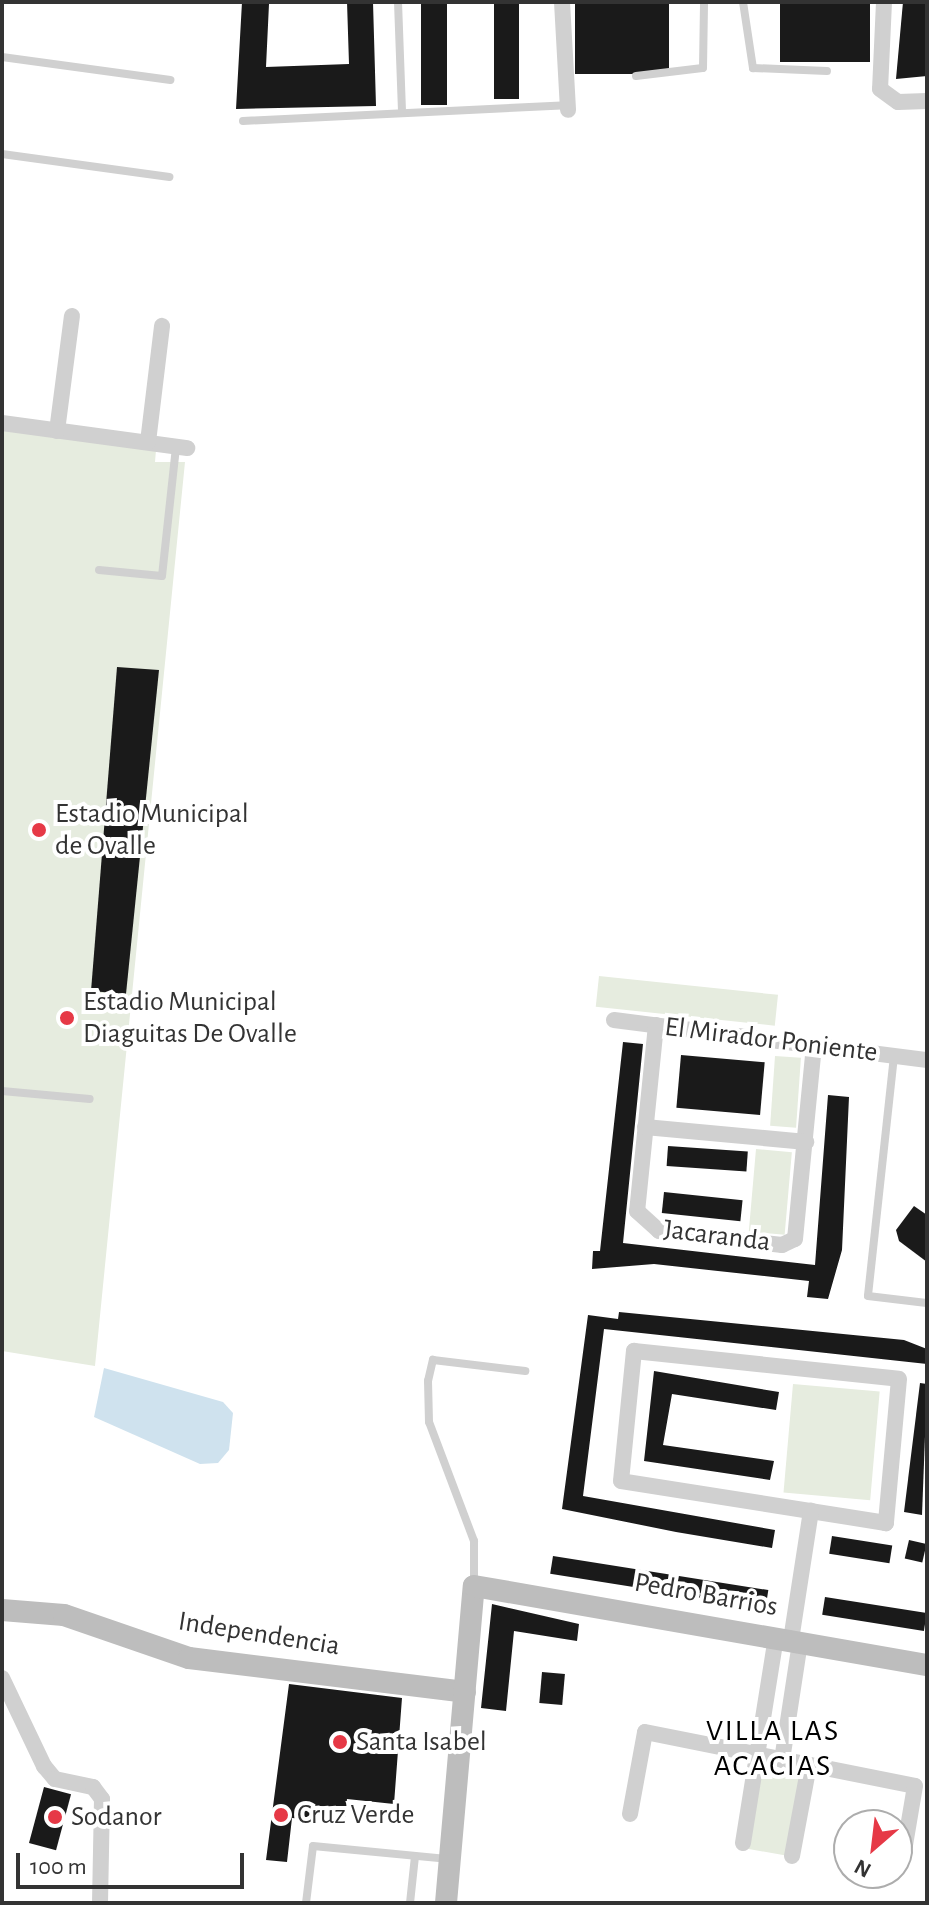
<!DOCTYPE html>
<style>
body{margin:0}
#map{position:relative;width:929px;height:1905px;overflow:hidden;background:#fff;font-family:"Alegreya Sans",sans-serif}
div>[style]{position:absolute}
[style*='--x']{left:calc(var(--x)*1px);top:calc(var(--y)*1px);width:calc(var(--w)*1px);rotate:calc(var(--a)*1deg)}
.green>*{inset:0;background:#e6ecdf;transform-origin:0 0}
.water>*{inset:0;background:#cfe2ee}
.building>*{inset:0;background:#1a1a1a;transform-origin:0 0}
.lane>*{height:8px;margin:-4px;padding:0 4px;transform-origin:4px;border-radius:4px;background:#d0d0d0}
.street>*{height:16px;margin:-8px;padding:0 8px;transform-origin:8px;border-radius:8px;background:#d0d0d0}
.secondary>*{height:22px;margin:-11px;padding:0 11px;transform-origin:11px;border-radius:11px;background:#bdbdbd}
.dots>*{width:22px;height:22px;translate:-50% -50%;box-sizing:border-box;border:4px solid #fff;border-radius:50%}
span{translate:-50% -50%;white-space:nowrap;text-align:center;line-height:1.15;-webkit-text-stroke:8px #fff;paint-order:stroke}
.poi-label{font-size:28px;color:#333}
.left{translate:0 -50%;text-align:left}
.street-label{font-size:28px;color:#333}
.neighbourhood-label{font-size:30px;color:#000;letter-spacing:2px}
.frame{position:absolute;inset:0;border:4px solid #333;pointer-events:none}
.north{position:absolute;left:833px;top:1809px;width:80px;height:80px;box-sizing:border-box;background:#fff;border:2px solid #adadad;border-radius:50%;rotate:208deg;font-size:22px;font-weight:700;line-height:32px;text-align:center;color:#333}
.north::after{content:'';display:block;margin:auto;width:28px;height:36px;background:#e63946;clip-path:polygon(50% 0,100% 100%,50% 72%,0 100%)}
.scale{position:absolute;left:16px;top:1853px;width:228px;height:36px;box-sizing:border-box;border:4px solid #333;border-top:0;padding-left:10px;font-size:24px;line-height:28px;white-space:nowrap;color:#333;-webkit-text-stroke:6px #fff;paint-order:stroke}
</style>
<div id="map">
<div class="green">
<div style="clip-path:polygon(2px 430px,156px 450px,155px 462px,185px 462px,95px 1366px,2px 1351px)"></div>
<div style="left:599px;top:976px;width:180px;height:31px;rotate:6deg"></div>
<div style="left:775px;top:1056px;width:26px;height:70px;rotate:4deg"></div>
<div style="left:756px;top:1149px;width:36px;height:83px;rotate:5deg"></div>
<div style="left:793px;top:1384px;width:87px;height:109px;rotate:5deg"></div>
<div style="left:762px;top:1766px;width:39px;height:84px;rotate:10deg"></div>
</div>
<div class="water">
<div style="clip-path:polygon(104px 1368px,223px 1402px,233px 1413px,229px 1450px,218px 1463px,200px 1464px,94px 1417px)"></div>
</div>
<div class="building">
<div style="clip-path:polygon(242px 2px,269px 4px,266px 67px,349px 64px,347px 2px,373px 2px,376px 106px,236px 109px)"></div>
<div style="left:421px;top:2px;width:26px;height:103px"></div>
<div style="left:494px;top:2px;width:25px;height:97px"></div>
<div style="left:575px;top:2px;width:94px;height:72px"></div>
<div style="left:780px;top:2px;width:90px;height:60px"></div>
<div style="clip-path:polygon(903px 2px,927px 2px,927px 76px,896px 79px)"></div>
<div style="clip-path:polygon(117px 667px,159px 670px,126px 994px,91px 991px)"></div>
<div style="clip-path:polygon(623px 1042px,643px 1044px,623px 1243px,815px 1265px,828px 1095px,849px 1097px,842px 1250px,828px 1299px,807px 1297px,809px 1281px,654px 1264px,592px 1269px,593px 1251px,600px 1251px)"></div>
<div style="left:681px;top:1055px;width:84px;height:53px;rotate:5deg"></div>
<div style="left:668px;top:1146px;width:80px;height:20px;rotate:4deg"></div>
<div style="left:664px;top:1192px;width:79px;height:21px;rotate:6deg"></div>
<div style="clip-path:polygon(914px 1206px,927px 1215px,927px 1262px,899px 1241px,896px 1230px)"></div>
<div style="clip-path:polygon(619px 1312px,904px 1340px,927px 1349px,927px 1364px,604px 1329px,583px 1496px,775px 1530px,772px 1548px,676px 1532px,562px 1509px,588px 1315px,618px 1319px)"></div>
<div style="clip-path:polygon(654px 1371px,779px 1392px,776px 1410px,672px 1394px,663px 1445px,774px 1461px,770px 1480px,644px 1461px)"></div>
<div style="clip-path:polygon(920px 1383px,927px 1384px,922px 1515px,904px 1512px)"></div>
<div style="left:832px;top:1536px;width:61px;height:18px;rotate:9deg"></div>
<div style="left:909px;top:1540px;width:18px;height:19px;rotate:13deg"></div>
<div style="left:553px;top:1556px;width:218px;height:18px;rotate:9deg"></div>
<div style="left:825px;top:1597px;width:103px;height:18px;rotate:9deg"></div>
<div style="clip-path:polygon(492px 1604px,579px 1624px,577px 1641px,514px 1631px,506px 1711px,481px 1708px)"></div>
<div style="left:542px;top:1672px;width:23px;height:31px;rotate:5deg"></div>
<div style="clip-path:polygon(289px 1684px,402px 1698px,394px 1804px,347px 1799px,345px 1822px,292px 1818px,287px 1862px,266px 1860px)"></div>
<div style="left:44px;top:1787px;width:28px;height:58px;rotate:15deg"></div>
</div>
<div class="lane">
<div style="--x:398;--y:2;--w:111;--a:87.9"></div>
<div style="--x:743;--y:2;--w:67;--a:81.4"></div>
<div style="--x:753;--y:68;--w:74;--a:2.3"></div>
<div style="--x:2;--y:57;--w:170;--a:7.8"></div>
<div style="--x:636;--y:76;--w:67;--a:-6.8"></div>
<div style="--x:703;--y:68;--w:66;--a:-89.1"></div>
<div style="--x:243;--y:121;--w:324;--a:-2.8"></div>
<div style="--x:2;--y:154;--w:169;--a:7.8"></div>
<div style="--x:99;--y:570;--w:63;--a:5.4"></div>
<div style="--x:162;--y:576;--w:130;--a:-83.8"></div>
<div style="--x:894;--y:1056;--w:241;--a:96.2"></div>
<div style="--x:868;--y:1296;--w:59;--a:6.8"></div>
<div style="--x:2;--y:1091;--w:88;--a:5.2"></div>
<div style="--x:474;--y:1583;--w:42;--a:-90"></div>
<div style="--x:474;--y:1541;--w:127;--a:-110.7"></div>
<div style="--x:429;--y:1422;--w:41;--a:-91.4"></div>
<div style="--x:428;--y:1381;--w:22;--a:-77"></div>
<div style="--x:433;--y:1360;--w:93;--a:6.8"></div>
<div style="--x:306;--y:1903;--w:57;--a:-83"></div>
<div style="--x:313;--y:1846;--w:137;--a:5.5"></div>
<div style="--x:410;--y:1903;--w:47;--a:-83.9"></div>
</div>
<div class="street">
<div style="--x:562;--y:2;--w:108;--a:86.8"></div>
<div style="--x:884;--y:2;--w:87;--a:92.6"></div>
<div style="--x:880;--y:89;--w:22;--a:36"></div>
<div style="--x:898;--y:102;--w:29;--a:-2"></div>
<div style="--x:2;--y:423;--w:187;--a:7.7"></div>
<div style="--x:57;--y:431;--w:116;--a:-82.6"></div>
<div style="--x:148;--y:442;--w:117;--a:-83.1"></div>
<div style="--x:614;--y:1020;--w:316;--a:7.3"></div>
<div style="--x:656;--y:1025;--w:187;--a:95.8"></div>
<div style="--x:637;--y:1211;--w:30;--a:42"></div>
<div style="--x:659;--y:1231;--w:124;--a:6.5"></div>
<div style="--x:782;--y:1245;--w:14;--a:-25"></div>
<div style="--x:795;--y:1239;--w:195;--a:-84.4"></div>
<div style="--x:645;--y:1127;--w:162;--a:5.3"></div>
<div style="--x:634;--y:1351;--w:266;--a:6"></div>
<div style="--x:899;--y:1379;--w:145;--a:95.2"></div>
<div style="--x:886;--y:1523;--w:268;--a:-171"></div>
<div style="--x:621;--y:1481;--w:131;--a:-84.3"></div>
<div style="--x:791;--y:1640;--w:131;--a:-81.2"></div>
<div style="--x:2;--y:1678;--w:98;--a:64.5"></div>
<div style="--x:44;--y:1766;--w:17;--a:50"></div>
<div style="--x:55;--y:1779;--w:39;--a:12"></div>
<div style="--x:93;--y:1787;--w:15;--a:53"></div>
<div style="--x:102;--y:1799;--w:104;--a:91.1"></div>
<div style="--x:782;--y:1760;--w:119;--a:-81.3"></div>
<div style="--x:630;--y:1814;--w:83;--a:-79.6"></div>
<div style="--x:645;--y:1732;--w:275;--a:11.3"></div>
<div style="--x:915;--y:1786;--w:60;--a:99.6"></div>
<div style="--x:743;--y:1843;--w:208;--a:-80.9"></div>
<div style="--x:792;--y:1856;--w:93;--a:-79.4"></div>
</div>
<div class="secondary">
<div style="--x:2;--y:1610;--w:62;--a:4.6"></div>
<div style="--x:64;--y:1615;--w:132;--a:19"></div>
<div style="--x:189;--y:1658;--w:278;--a:7"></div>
<div style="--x:446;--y:1903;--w:318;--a:-85"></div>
<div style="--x:474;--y:1586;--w:460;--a:9.9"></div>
</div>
<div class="dots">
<div style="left:39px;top:830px;background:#e63946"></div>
<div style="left:67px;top:1018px;background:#e63946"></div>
<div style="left:340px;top:1742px;background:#e63946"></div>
<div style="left:281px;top:1815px;background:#e63946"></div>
<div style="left:55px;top:1817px;background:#e63946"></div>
</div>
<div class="poi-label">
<span class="left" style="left:55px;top:830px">Estadio Municipal<br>de Ovalle</span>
<span class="left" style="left:83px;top:1018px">Estadio Municipal<br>Diaguitas De Ovalle</span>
<span class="left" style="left:356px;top:1742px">Santa Isabel</span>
<span class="left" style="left:297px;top:1815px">Cruz Verde</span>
<span class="left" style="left:71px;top:1817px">Sodanor</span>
</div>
<div class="street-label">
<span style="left:771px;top:1040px;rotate:7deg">El Mirador Poniente</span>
<span style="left:717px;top:1236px;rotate:7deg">Jacaranda</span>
<span style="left:706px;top:1595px;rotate:10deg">Pedro Barrios</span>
<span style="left:259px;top:1634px;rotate:9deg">Independencia</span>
</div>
<div class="neighbourhood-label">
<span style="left:773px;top:1748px">VILLA LAS<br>ACACIAS</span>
</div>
<div class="frame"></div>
<div class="north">N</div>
<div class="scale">100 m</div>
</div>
